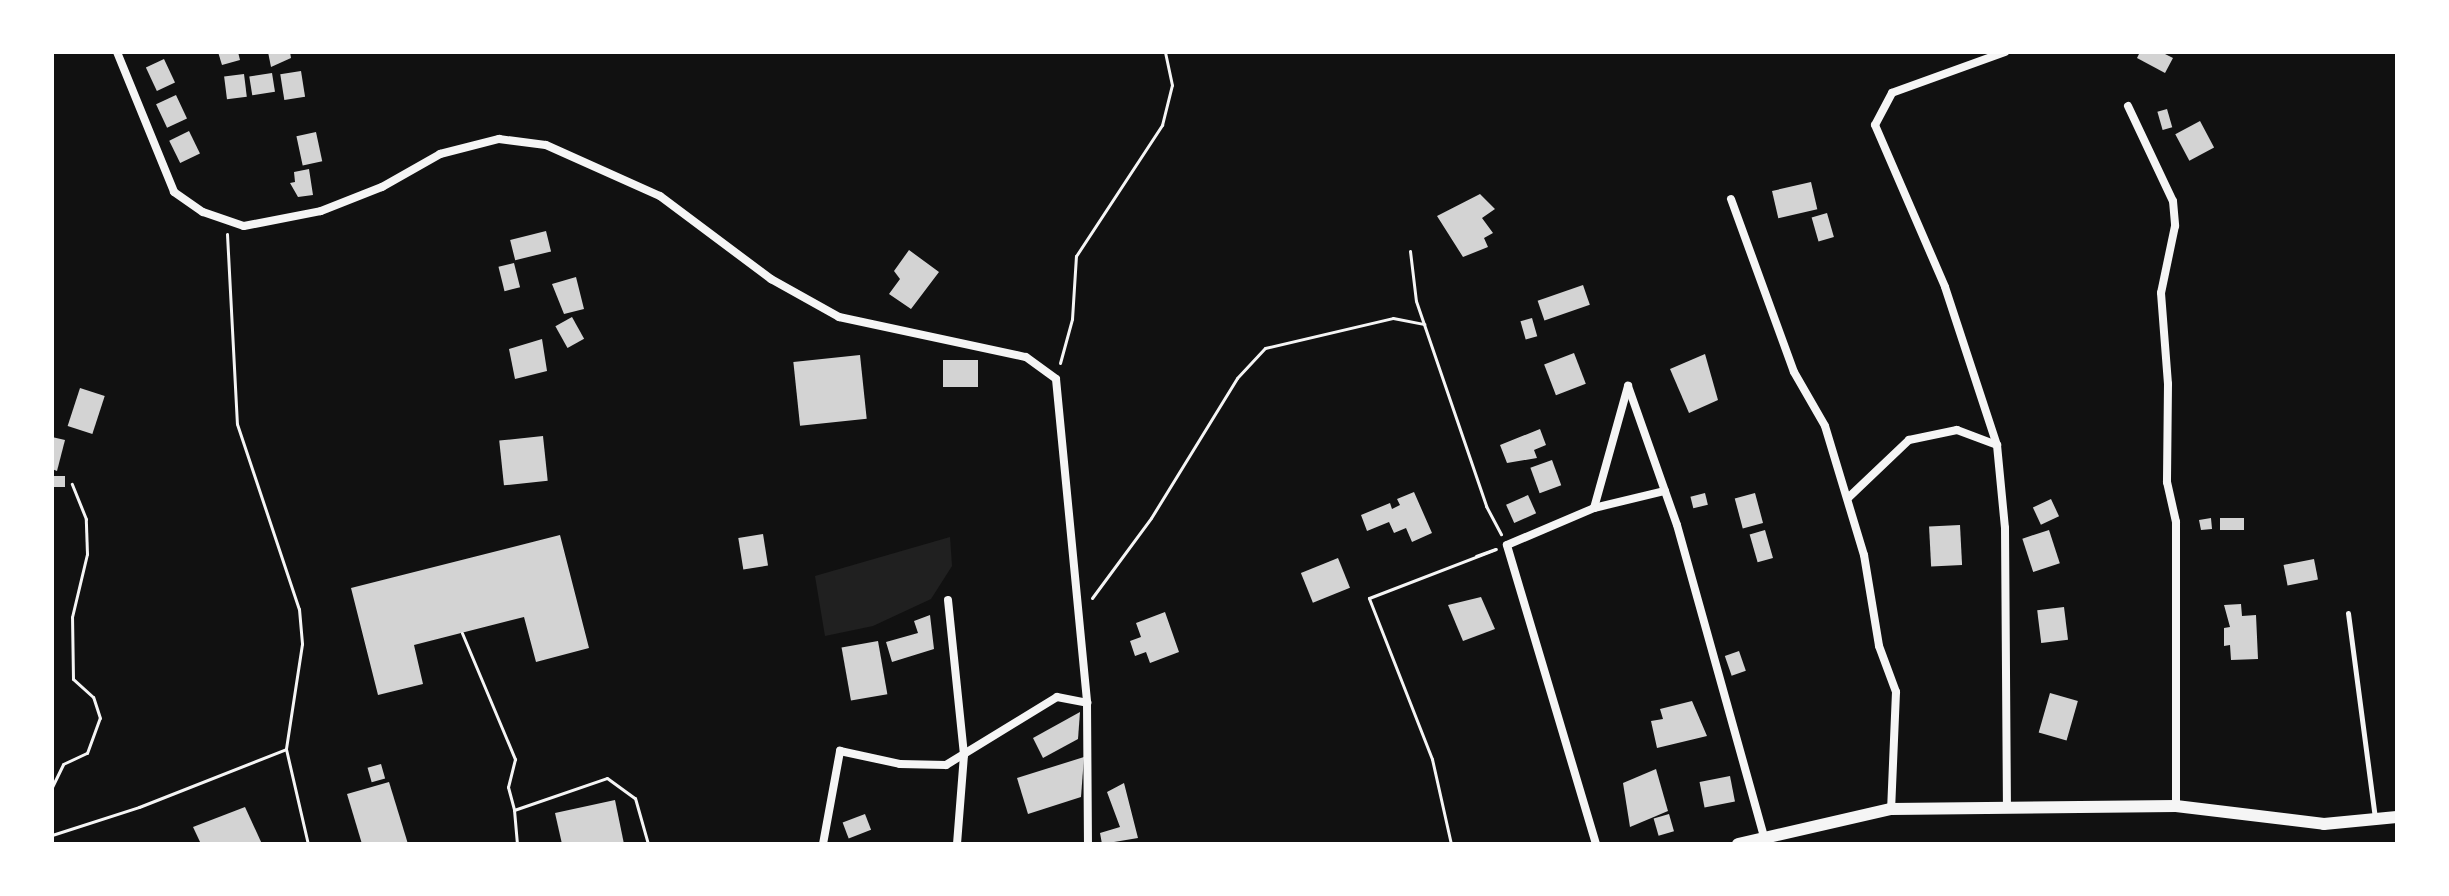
<!DOCTYPE html>
<style>
body{margin:0}
#map{position:relative;width:2449px;height:896px;overflow:hidden;background:#111;font-family:"Nunito Sans",sans-serif}
div>[style]{position:absolute}
[style*='--x']{left:calc(var(--x)*1px);top:calc(var(--y)*1px);width:calc(var(--w)*1px);rotate:calc(var(--a)*1deg)}
.green>*{inset:0;background:#202020}
.building>*{inset:0;background:#d3d3d3;transform-origin:0 0}
.path>*{height:3px;margin:-1.5px;padding:0 1.5px;transform-origin:1.5px;border-radius:1.5px;background:#f5f5f5}
.service>*{height:5px;margin:-2.5px;padding:0 2.5px;transform-origin:2.5px;border-radius:2.5px;background:#f5f5f5}
.minor>*{height:8px;margin:-4px;padding:0 4px;transform-origin:4px;border-radius:4px;background:#f5f5f5}
.tertiary>*{height:12px;margin:-6px;padding:0 6px;transform-origin:6px;border-radius:6px;background:#f5f5f5}
span{translate:-50% -50%;white-space:nowrap;text-align:center;line-height:1.15;-webkit-text-stroke:8px #fff;paint-order:stroke}
.frame{position:absolute;inset:0;border:54px solid #fff;pointer-events:none}
</style>
<div id="map">
<div class="green">
<div style="clip-path:polygon(950px 537px,952px 566px,931px 599px,873px 626px,825px 636px,815px 576px)"></div>
</div>
<div class="building">
<div style="clip-path:polygon(218px 52px,238px 52px,240px 60px,222px 65px)"></div>
<div style="clip-path:polygon(268px 52px,290px 52px,291px 58px,271px 67px)"></div>
<div style="clip-path:polygon(2140px 52px,2161px 52px,2173px 58px,2165px 73px,2137px 58px)"></div>
<div style="left:164px;top:59px;width:26px;height:20px;rotate:65deg"></div>
<div style="left:301px;top:71px;width:26px;height:21px;rotate:81deg"></div>
<div style="left:272px;top:73px;width:19px;height:23px;rotate:81deg"></div>
<div style="left:244px;top:74px;width:23px;height:20px;rotate:83deg"></div>
<div style="left:176px;top:95px;width:26px;height:22px;rotate:65deg"></div>
<div style="left:2167px;top:109px;width:19px;height:10px;rotate:74deg"></div>
<div style="left:2200px;top:121px;width:30px;height:28px;rotate:62deg"></div>
<div style="left:189px;top:131px;width:25px;height:22px;rotate:64deg"></div>
<div style="left:316px;top:132px;width:30px;height:20px;rotate:78deg"></div>
<div style="clip-path:polygon(309px 169px,313px 195px,298px 197px,290px 183px,295px 182px,294px 172px)"></div>
<div style="left:1811px;top:182px;width:28px;height:40px;rotate:77deg"></div>
<div style="clip-path:polygon(1480px 194px,1495px 209px,1482px 218px,1493px 233px,1484px 238px,1488px 247px,1463px 257px,1437px 216px)"></div>
<div style="left:1827px;top:213px;width:25px;height:16px;rotate:74deg"></div>
<div style="left:546px;top:231px;width:21px;height:37px;rotate:76deg"></div>
<div style="clip-path:polygon(909px 250px,939px 272px,911px 309px,889px 294px,900px 279px,894px 271px)"></div>
<div style="left:514px;top:263px;width:25px;height:16px;rotate:76deg"></div>
<div style="clip-path:polygon(576px 277px,584px 309px,564px 314px,552px 284px)"></div>
<div style="left:1583px;top:285px;width:21px;height:48px;rotate:71deg"></div>
<div style="left:572px;top:317px;width:25px;height:19px;rotate:61deg"></div>
<div style="left:1532px;top:318px;width:19px;height:12px;rotate:74deg"></div>
<div style="clip-path:polygon(542px 339px,547px 371px,515px 379px,509px 349px)"></div>
<div style="left:1574px;top:353px;width:33px;height:32px;rotate:69deg"></div>
<div style="clip-path:polygon(1705px 354px,1718px 400px,1689px 413px,1670px 369px)"></div>
<div style="left:860px;top:355px;width:64px;height:67px;rotate:84deg"></div>
<div style="left:978px;top:360px;width:27px;height:35px;rotate:90deg"></div>
<div style="left:80px;top:388px;width:26px;height:40px;rotate:18deg"></div>
<div style="clip-path:polygon(1540px 429px,1546px 445px,1534px 450px,1537px 458px,1507px 463px,1500px 445px)"></div>
<div style="left:543px;top:436px;width:45px;height:44px;rotate:84deg"></div>
<div style="clip-path:polygon(52px 437px,65px 440px,57px 471px,52px 469px)"></div>
<div style="left:1552px;top:460px;width:27px;height:23px;rotate:70deg"></div>
<div style="left:65px;top:476px;width:11px;height:13px;rotate:90deg"></div>
<div style="clip-path:polygon(1414px 492px,1432px 533px,1412px 542px,1406px 528px,1394px 533px,1389px 522px,1367px 531px,1361px 515px,1390px 503px,1392px 509px,1400px 505px,1397px 499px)"></div>
<div style="left:1705px;top:493px;width:12px;height:15px;rotate:76deg"></div>
<div style="left:1755px;top:493px;width:31px;height:21px;rotate:75deg"></div>
<div style="left:1528px;top:495px;width:20px;height:24px;rotate:66deg"></div>
<div style="left:2051px;top:499px;width:19px;height:20px;rotate:65deg"></div>
<div style="clip-path:polygon(2211px 518px,2212px 529px,2201px 530px,2199px 520px)"></div>
<div style="left:2244px;top:518px;width:12px;height:24px;rotate:90deg"></div>
<div style="left:1960px;top:525px;width:40px;height:31px;rotate:87deg"></div>
<div style="left:1765px;top:530px;width:29px;height:16px;rotate:74deg"></div>
<div style="left:2049px;top:530px;width:35px;height:28px;rotate:72deg"></div>
<div style="left:763px;top:534px;width:32px;height:25px;rotate:81deg"></div>
<div style="clip-path:polygon(560px 535px,589px 648px,536px 662px,524px 617px,414px 645px,423px 684px,378px 695px,351px 588px)"></div>
<div style="left:1338px;top:558px;width:32px;height:40px;rotate:68deg"></div>
<div style="left:2314px;top:559px;width:21px;height:31px;rotate:79deg"></div>
<div style="clip-path:polygon(1481px 597px,1495px 629px,1463px 641px,1448px 605px)"></div>
<div style="clip-path:polygon(2241px 604px,2242px 616px,2256px 615px,2258px 659px,2231px 660px,2230px 645px,2224px 646px,2224px 628px,2230px 627px,2224px 605px)"></div>
<div style="left:2064px;top:607px;width:33px;height:27px;rotate:83deg"></div>
<div style="clip-path:polygon(1165px 612px,1179px 652px,1150px 663px,1146px 652px,1135px 656px,1130px 641px,1141px 637px,1136px 623px)"></div>
<div style="clip-path:polygon(930px 615px,934px 649px,892px 662px,886px 642px,918px 633px,914px 621px)"></div>
<div style="left:878px;top:641px;width:54px;height:37px;rotate:80deg"></div>
<div style="left:1739px;top:651px;width:21px;height:15px;rotate:71deg"></div>
<div style="left:2050px;top:693px;width:29px;height:41px;rotate:16deg"></div>
<div style="clip-path:polygon(1692px 701px,1707px 736px,1657px 748px,1651px 721px,1663px 719px,1660px 709px)"></div>
<div style="clip-path:polygon(1080px 712px,1078px 739px,1043px 758px,1033px 738px)"></div>
<div style="clip-path:polygon(1084px 757px,1081px 797px,1028px 814px,1017px 778px)"></div>
<div style="left:381px;top:764px;width:15px;height:14px;rotate:74deg"></div>
<div style="clip-path:polygon(1656px 769px,1668px 811px,1630px 827px,1623px 783px)"></div>
<div style="left:1730px;top:776px;width:26px;height:31px;rotate:79deg"></div>
<div style="clip-path:polygon(389px 782px,408px 844px,362px 844px,347px 794px)"></div>
<div style="clip-path:polygon(1124px 783px,1138px 838px,1102px 844px,1100px 833px,1120px 827px,1107px 792px)"></div>
<div style="clip-path:polygon(615px 800px,624px 844px,562px 844px,555px 813px)"></div>
<div style="clip-path:polygon(245px 807px,262px 844px,201px 844px,193px 827px)"></div>
<div style="left:865px;top:814px;width:17px;height:24px;rotate:69deg"></div>
<div style="left:1669px;top:814px;width:18px;height:16px;rotate:74deg"></div>
</div>
<div class="path">
<div style="--x:227;--y:234;--w:190;--a:87"></div>
<div style="--x:237;--y:424;--w:195;--a:71.5"></div>
<div style="--x:299;--y:609;--w:35;--a:85"></div>
<div style="--x:302;--y:644;--w:106;--a:98.7"></div>
<div style="--x:286;--y:749;--w:98;--a:77"></div>
<div style="--x:1410;--y:251;--w:50;--a:83.2"></div>
<div style="--x:1416;--y:301;--w:217;--a:71.1"></div>
<div style="--x:1486;--y:506;--w:32;--a:62"></div>
<div style="--x:1060;--y:363;--w:46;--a:-74.7"></div>
<div style="--x:1072;--y:319;--w:63;--a:-86.4"></div>
<div style="--x:1076;--y:256;--w:157;--a:-56.7"></div>
<div style="--x:1162;--y:125;--w:41;--a:-76"></div>
<div style="--x:1172;--y:85;--w:34;--a:-102"></div>
<div style="--x:1476;--y:556;--w:20;--a:-20"></div>
<div style="--x:1092;--y:598;--w:99;--a:-53.6"></div>
<div style="--x:1151;--y:518;--w:164;--a:-58.4"></div>
<div style="--x:1237;--y:378;--w:41;--a:-47"></div>
<div style="--x:1265;--y:348;--w:131;--a:-13.2"></div>
<div style="--x:1393;--y:318;--w:32;--a:11"></div>
<div style="--x:462;--y:633;--w:137;--a:67.2"></div>
<div style="--x:515;--y:759;--w:29;--a:104"></div>
<div style="--x:508;--y:787;--w:24;--a:75"></div>
<div style="--x:52;--y:787;--w:25;--a:-64"></div>
<div style="--x:63;--y:764;--w:26;--a:-25"></div>
<div style="--x:87;--y:753;--w:37;--a:-70"></div>
<div style="--x:100;--y:718;--w:22;--a:-108"></div>
<div style="--x:93;--y:697;--w:27;--a:-138"></div>
<div style="--x:73;--y:679;--w:62;--a:-90.9"></div>
<div style="--x:72;--y:617;--w:65;--a:-76.6"></div>
<div style="--x:87;--y:554;--w:35;--a:-92"></div>
<div style="--x:86;--y:519;--w:38;--a:-112"></div>
<div style="--x:52;--y:835;--w:91;--a:-17.8"></div>
<div style="--x:139;--y:807;--w:158;--a:-21.5"></div>
<div style="--x:517;--y:844;--w:34;--a:-95"></div>
<div style="--x:514;--y:810;--w:98;--a:-19"></div>
<div style="--x:607;--y:778;--w:34;--a:36"></div>
<div style="--x:635;--y:798;--w:48;--a:74.2"></div>
<div style="--x:1451;--y:844;--w:87;--a:-102.6"></div>
<div style="--x:1432;--y:759;--w:173;--a:-111.4"></div>
<div style="--x:1369;--y:598;--w:136;--a:-21.1"></div>
</div>
<div class="service">
<div style="--x:2348;--y:613;--w:207;--a:82.5"></div>
</div>
<div class="minor">
<div style="--x:117;--y:52;--w:151;--a:67.8"></div>
<div style="--x:174;--y:192;--w:35;--a:35"></div>
<div style="--x:203;--y:212;--w:43;--a:18.9"></div>
<div style="--x:244;--y:226;--w:78;--a:-11"></div>
<div style="--x:321;--y:211;--w:66;--a:-21.5"></div>
<div style="--x:382;--y:187;--w:67;--a:-29.6"></div>
<div style="--x:440;--y:154;--w:61;--a:-14.3"></div>
<div style="--x:499;--y:139;--w:47;--a:7.3"></div>
<div style="--x:546;--y:145;--w:125;--a:24.1"></div>
<div style="--x:660;--y:196;--w:139;--a:36.8"></div>
<div style="--x:771;--y:279;--w:78;--a:29.2"></div>
<div style="--x:839;--y:317;--w:191;--a:12.1"></div>
<div style="--x:1026;--y:357;--w:37;--a:36"></div>
<div style="--x:1056;--y:379;--w:325;--a:84.5"></div>
<div style="--x:1087;--y:703;--w:141;--a:89.6"></div>
<div style="--x:2005;--y:52;--w:120;--a:160.1"></div>
<div style="--x:1892;--y:93;--w:36;--a:118"></div>
<div style="--x:1875;--y:125;--w:176;--a:66.6"></div>
<div style="--x:1945;--y:287;--w:166;--a:71.8"></div>
<div style="--x:1997;--y:445;--w:83;--a:84.5"></div>
<div style="--x:2005;--y:528;--w:281;--a:89.6"></div>
<div style="--x:2128;--y:106;--w:105;--a:64.7"></div>
<div style="--x:2173;--y:201;--w:25;--a:85"></div>
<div style="--x:2175;--y:226;--w:68;--a:101.8"></div>
<div style="--x:2161;--y:293;--w:91;--a:85.6"></div>
<div style="--x:2168;--y:384;--w:98;--a:90.6"></div>
<div style="--x:2167;--y:482;--w:41;--a:77.3"></div>
<div style="--x:2176;--y:522;--w:284;--a:90"></div>
<div style="--x:1731;--y:199;--w:184;--a:70"></div>
<div style="--x:1794;--y:372;--w:62;--a:60.1"></div>
<div style="--x:1825;--y:426;--w:135;--a:73.2"></div>
<div style="--x:1864;--y:555;--w:92;--a:80.6"></div>
<div style="--x:1879;--y:646;--w:49;--a:69.7"></div>
<div style="--x:1896;--y:692;--w:117;--a:92.4"></div>
<div style="--x:1848;--y:498;--w:84;--a:-43.6"></div>
<div style="--x:1909;--y:440;--w:49;--a:-11.8"></div>
<div style="--x:1957;--y:430;--w:43;--a:20.6"></div>
<div style="--x:1594;--y:508;--w:127;--a:-74.4"></div>
<div style="--x:1628;--y:386;--w:147;--a:70.6"></div>
<div style="--x:1677;--y:525;--w:324;--a:74.4"></div>
<div style="--x:948;--y:600;--w:156;--a:84.1"></div>
<div style="--x:964;--y:755;--w:89;--a:94.5"></div>
<div style="--x:823;--y:844;--w:95;--a:-79.6"></div>
<div style="--x:840;--y:751;--w:61;--a:12.2"></div>
<div style="--x:900;--y:764;--w:46;--a:1.2"></div>
<div style="--x:946;--y:765;--w:130;--a:-31.5"></div>
<div style="--x:1057;--y:697;--w:31;--a:11"></div>
<div style="--x:1596;--y:844;--w:312;--a:-106.6"></div>
<div style="--x:1507;--y:545;--w:95;--a:-23"></div>
<div style="--x:1594;--y:508;--w:73;--a:-13.5"></div>
</div>
<div class="tertiary">
<div style="--x:1738;--y:844;--w:157;--a:-12.9"></div>
<div style="--x:1891;--y:809;--w:285;--a:-0.6"></div>
<div style="--x:2176;--y:806;--w:149;--a:6.9"></div>
<div style="--x:2324;--y:824;--w:73;--a:-5.5"></div>
</div>
<div class="frame"></div>
</div>
